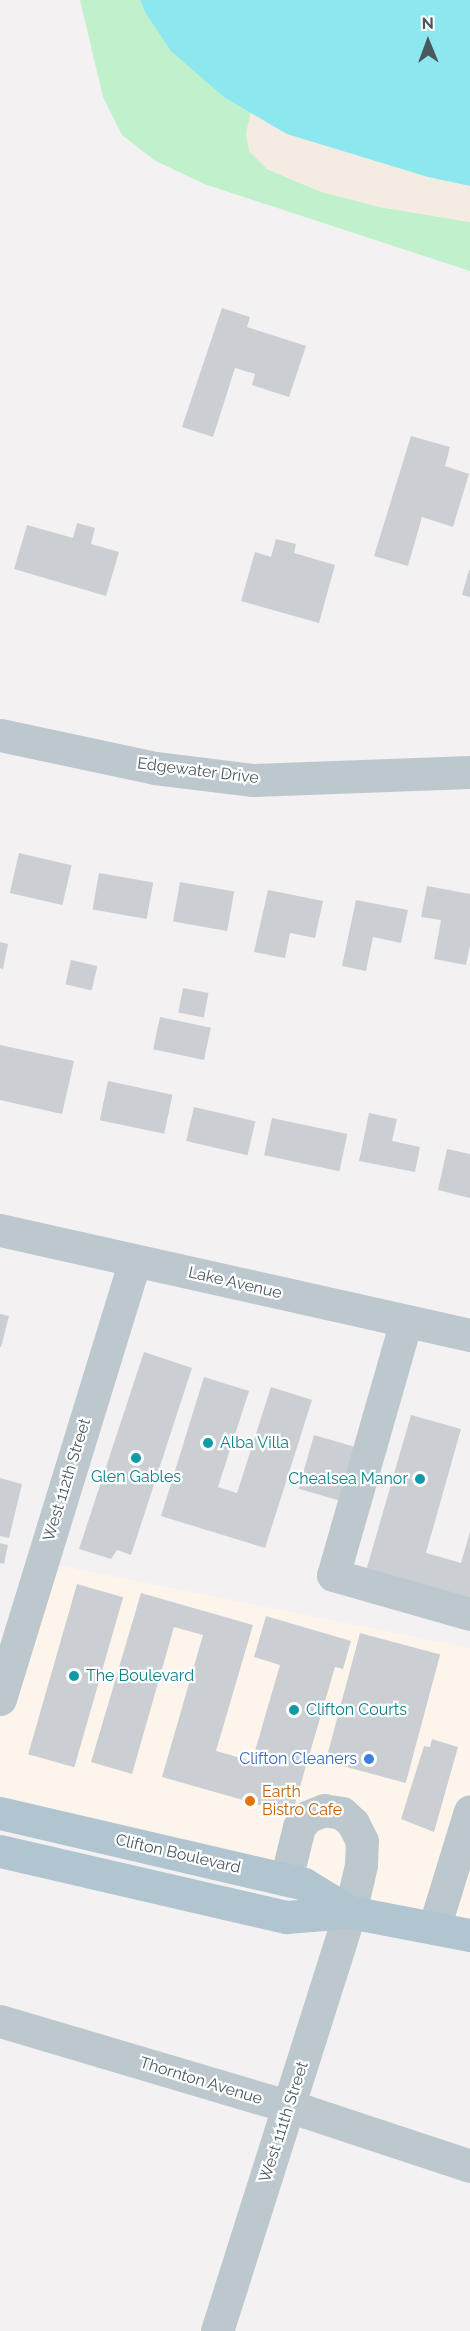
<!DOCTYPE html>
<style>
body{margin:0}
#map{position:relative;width:470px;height:2331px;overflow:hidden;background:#f3f1f1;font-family:Raleway,sans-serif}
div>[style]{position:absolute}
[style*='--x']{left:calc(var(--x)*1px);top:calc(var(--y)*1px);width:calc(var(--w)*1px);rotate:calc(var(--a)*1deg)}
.commercial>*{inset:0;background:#fdf5ec}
.green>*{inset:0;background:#c0f1cc}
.sand>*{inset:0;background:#f4ece2}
.water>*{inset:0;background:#8de7ee}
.building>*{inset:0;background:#cbcfd4;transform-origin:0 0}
.minor>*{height:33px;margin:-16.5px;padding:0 16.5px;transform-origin:16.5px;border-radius:16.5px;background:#bcc8ce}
.major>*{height:33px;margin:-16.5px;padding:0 16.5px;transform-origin:16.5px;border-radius:16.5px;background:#b1c5d0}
.dots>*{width:16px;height:16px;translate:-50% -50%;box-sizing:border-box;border:3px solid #fff;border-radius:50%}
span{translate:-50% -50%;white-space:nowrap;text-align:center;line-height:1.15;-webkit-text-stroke:4.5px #fff;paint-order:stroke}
.street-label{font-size:16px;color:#48585f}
.culture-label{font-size:16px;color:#0d838f}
.left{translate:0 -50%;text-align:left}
.right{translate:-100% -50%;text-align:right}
.shop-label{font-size:16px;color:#366cbe}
.food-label{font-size:16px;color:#c56008}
.north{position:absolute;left:398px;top:12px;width:60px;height:60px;-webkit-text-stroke:4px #fff;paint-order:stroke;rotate:359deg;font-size:16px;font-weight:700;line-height:24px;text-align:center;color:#48585f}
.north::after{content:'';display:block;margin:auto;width:21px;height:27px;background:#48585f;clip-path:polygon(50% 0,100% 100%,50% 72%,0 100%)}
</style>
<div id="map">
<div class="commercial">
<div style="clip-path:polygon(42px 1562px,470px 1648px,470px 1935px,0 1813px,0 1699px)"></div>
</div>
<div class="green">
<div style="clip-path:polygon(80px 0,140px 0,145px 12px,225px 98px,251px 113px,246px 134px,267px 169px,319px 191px,380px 207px,470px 222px,470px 271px,204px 184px,154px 160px,122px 135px,103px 97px)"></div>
</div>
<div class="sand">
<div style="clip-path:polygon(251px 113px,287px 134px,428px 177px,470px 186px,470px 222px,380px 207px,319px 191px,267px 169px,249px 151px,246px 134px)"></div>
</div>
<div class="water">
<div style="clip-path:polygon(140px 0,470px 0,470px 186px,428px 177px,287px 134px,251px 113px,225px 98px,171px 51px,145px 12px)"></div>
</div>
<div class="building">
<div style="clip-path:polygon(222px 308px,250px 317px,247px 327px,306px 346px,289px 397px,252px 385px,255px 374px,235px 368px,213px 437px,182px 427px)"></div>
<div style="clip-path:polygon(411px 436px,450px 447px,445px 466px,469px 474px,453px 527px,422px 517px,408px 566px,374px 556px)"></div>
<div style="clip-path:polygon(77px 523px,95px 528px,91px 544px,119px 552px,106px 596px,14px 569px,27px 525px,73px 538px)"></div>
<div style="clip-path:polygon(276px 539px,296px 544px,294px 553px,335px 565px,319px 623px,241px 601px,255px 552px,271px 557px)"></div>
<div style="clip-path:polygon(469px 570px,470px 570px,470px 597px,462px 595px)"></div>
<div style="left:19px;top:853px;width:54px;height:41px;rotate:13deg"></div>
<div style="left:99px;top:873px;width:55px;height:37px;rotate:10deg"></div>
<div style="left:180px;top:882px;width:55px;height:40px;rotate:10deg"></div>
<div style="clip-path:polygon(427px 886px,470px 894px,470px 945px,466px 965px,434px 959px,441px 920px,421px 917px)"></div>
<div style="clip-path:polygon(268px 890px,323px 901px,315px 938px,290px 933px,285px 958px,254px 952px)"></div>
<div style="clip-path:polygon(356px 900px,408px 910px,401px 943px,373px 937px,366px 971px,342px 966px)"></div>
<div style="clip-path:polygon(0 942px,8px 944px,3px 969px,0 968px)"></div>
<div style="left:71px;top:960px;width:27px;height:25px;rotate:13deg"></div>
<div style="left:183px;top:988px;width:26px;height:25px;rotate:11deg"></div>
<div style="left:160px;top:1017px;width:52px;height:33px;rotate:12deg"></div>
<div style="clip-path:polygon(0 1045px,74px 1061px,62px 1114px,0 1100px)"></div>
<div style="left:108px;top:1081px;width:66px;height:40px;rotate:12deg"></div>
<div style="left:194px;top:1107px;width:63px;height:35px;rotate:13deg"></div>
<div style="clip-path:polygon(369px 1113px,397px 1119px,392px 1141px,420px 1147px,415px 1172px,359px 1161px)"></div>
<div style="left:272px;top:1118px;width:77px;height:38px;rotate:12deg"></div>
<div style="clip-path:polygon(447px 1149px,470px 1154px,470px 1198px,438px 1190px)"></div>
<div style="clip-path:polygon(0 1314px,9px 1316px,1px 1347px,0 1347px)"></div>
<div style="clip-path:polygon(144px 1352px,192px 1368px,131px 1555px,117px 1550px,111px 1559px,79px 1549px)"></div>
<div style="clip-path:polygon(204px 1377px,249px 1391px,218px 1487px,237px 1493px,271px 1387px,312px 1400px,265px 1548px,161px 1516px)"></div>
<div style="clip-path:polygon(411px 1415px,461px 1429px,426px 1553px,461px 1563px,470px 1532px,470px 1600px,366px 1571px)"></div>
<div style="left:314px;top:1435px;width:44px;height:56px;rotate:16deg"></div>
<div style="clip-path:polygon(0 1478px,22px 1484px,9px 1538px,0 1536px)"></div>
<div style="clip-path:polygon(0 1543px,8px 1545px,4px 1564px,0 1563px)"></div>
<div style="left:77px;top:1584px;width:48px;height:177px;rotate:16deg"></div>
<div style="clip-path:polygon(141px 1593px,253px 1625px,216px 1751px,252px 1761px,280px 1665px,254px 1657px,266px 1616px,351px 1641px,343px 1669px,335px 1667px,292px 1814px,162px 1777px,203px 1635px,174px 1627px,132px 1774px,91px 1762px)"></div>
<div style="left:360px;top:1633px;width:83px;height:133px;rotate:15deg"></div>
<div style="clip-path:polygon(432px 1739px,458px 1747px,434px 1832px,401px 1819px,424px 1746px,430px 1747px)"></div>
</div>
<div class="minor">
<div style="--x:0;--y:735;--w:158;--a:12"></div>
<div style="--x:155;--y:768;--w:99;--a:7"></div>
<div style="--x:253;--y:780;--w:217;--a:-2.1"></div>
<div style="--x:0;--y:1230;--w:482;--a:12.6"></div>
<div style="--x:406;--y:1321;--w:264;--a:106"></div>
<div style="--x:333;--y:1575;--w:142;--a:15.9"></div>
<div style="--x:0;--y:1699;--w:458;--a:-72.9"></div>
<div style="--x:434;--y:1928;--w:122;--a:-72.9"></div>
<div style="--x:0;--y:2021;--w:320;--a:16.5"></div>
<div style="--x:307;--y:2112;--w:172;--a:18.3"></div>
<div style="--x:217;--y:2331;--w:440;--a:-72.4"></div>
<div style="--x:350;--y:1912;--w:48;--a:-76.8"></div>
<div style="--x:361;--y:1865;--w:24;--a:-88"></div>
<div style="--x:362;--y:1841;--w:20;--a:-117"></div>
<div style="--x:353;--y:1823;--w:15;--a:-138"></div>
<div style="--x:342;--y:1813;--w:18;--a:-171"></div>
<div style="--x:324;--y:1810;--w:18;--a:158"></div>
<div style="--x:307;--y:1817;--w:13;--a:129"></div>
<div style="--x:299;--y:1827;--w:54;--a:104"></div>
</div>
<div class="major">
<div style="--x:0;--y:1813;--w:312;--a:13.1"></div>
<div style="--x:304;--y:1884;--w:54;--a:31.3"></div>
<div style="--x:0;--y:1851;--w:294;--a:13"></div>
<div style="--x:286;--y:1917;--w:64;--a:-4.5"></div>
<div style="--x:350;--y:1912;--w:122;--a:10.9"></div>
</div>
<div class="dots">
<div style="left:208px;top:1443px;background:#0f9aa8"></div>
<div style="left:136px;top:1458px;background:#0f9aa8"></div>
<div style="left:420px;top:1479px;background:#0f9aa8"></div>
<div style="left:74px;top:1676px;background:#0f9aa8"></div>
<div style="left:294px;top:1710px;background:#0f9aa8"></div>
<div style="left:369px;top:1759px;background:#3f7fe0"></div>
<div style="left:250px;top:1801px;background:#e8710a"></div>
</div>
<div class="street-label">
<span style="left:198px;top:771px;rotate:7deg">Edgewater Drive</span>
<span style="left:235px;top:1283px;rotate:13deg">Lake Avenue</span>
<span style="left:67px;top:1480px;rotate:-73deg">West 112th Street</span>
<span style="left:178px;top:1854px;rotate:13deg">Clifton Boulevard</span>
<span style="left:201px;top:2081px;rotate:17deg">Thornton Avenue</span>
<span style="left:284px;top:2122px;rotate:-72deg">West 111th Street</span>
</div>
<div class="culture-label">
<span class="left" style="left:220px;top:1443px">Alba Villa</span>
<span style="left:136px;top:1477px">Glen Gables</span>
<span class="right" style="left:408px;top:1479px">Chealsea Manor</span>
<span class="left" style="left:86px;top:1676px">The Boulevard</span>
<span class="left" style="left:306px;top:1710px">Clifton Courts</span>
</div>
<div class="shop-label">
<span class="right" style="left:357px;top:1759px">Clifton Cleaners</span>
</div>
<div class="food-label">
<span class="left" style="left:262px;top:1801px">Earth<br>Bistro Cafe</span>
</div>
<div class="north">N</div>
</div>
